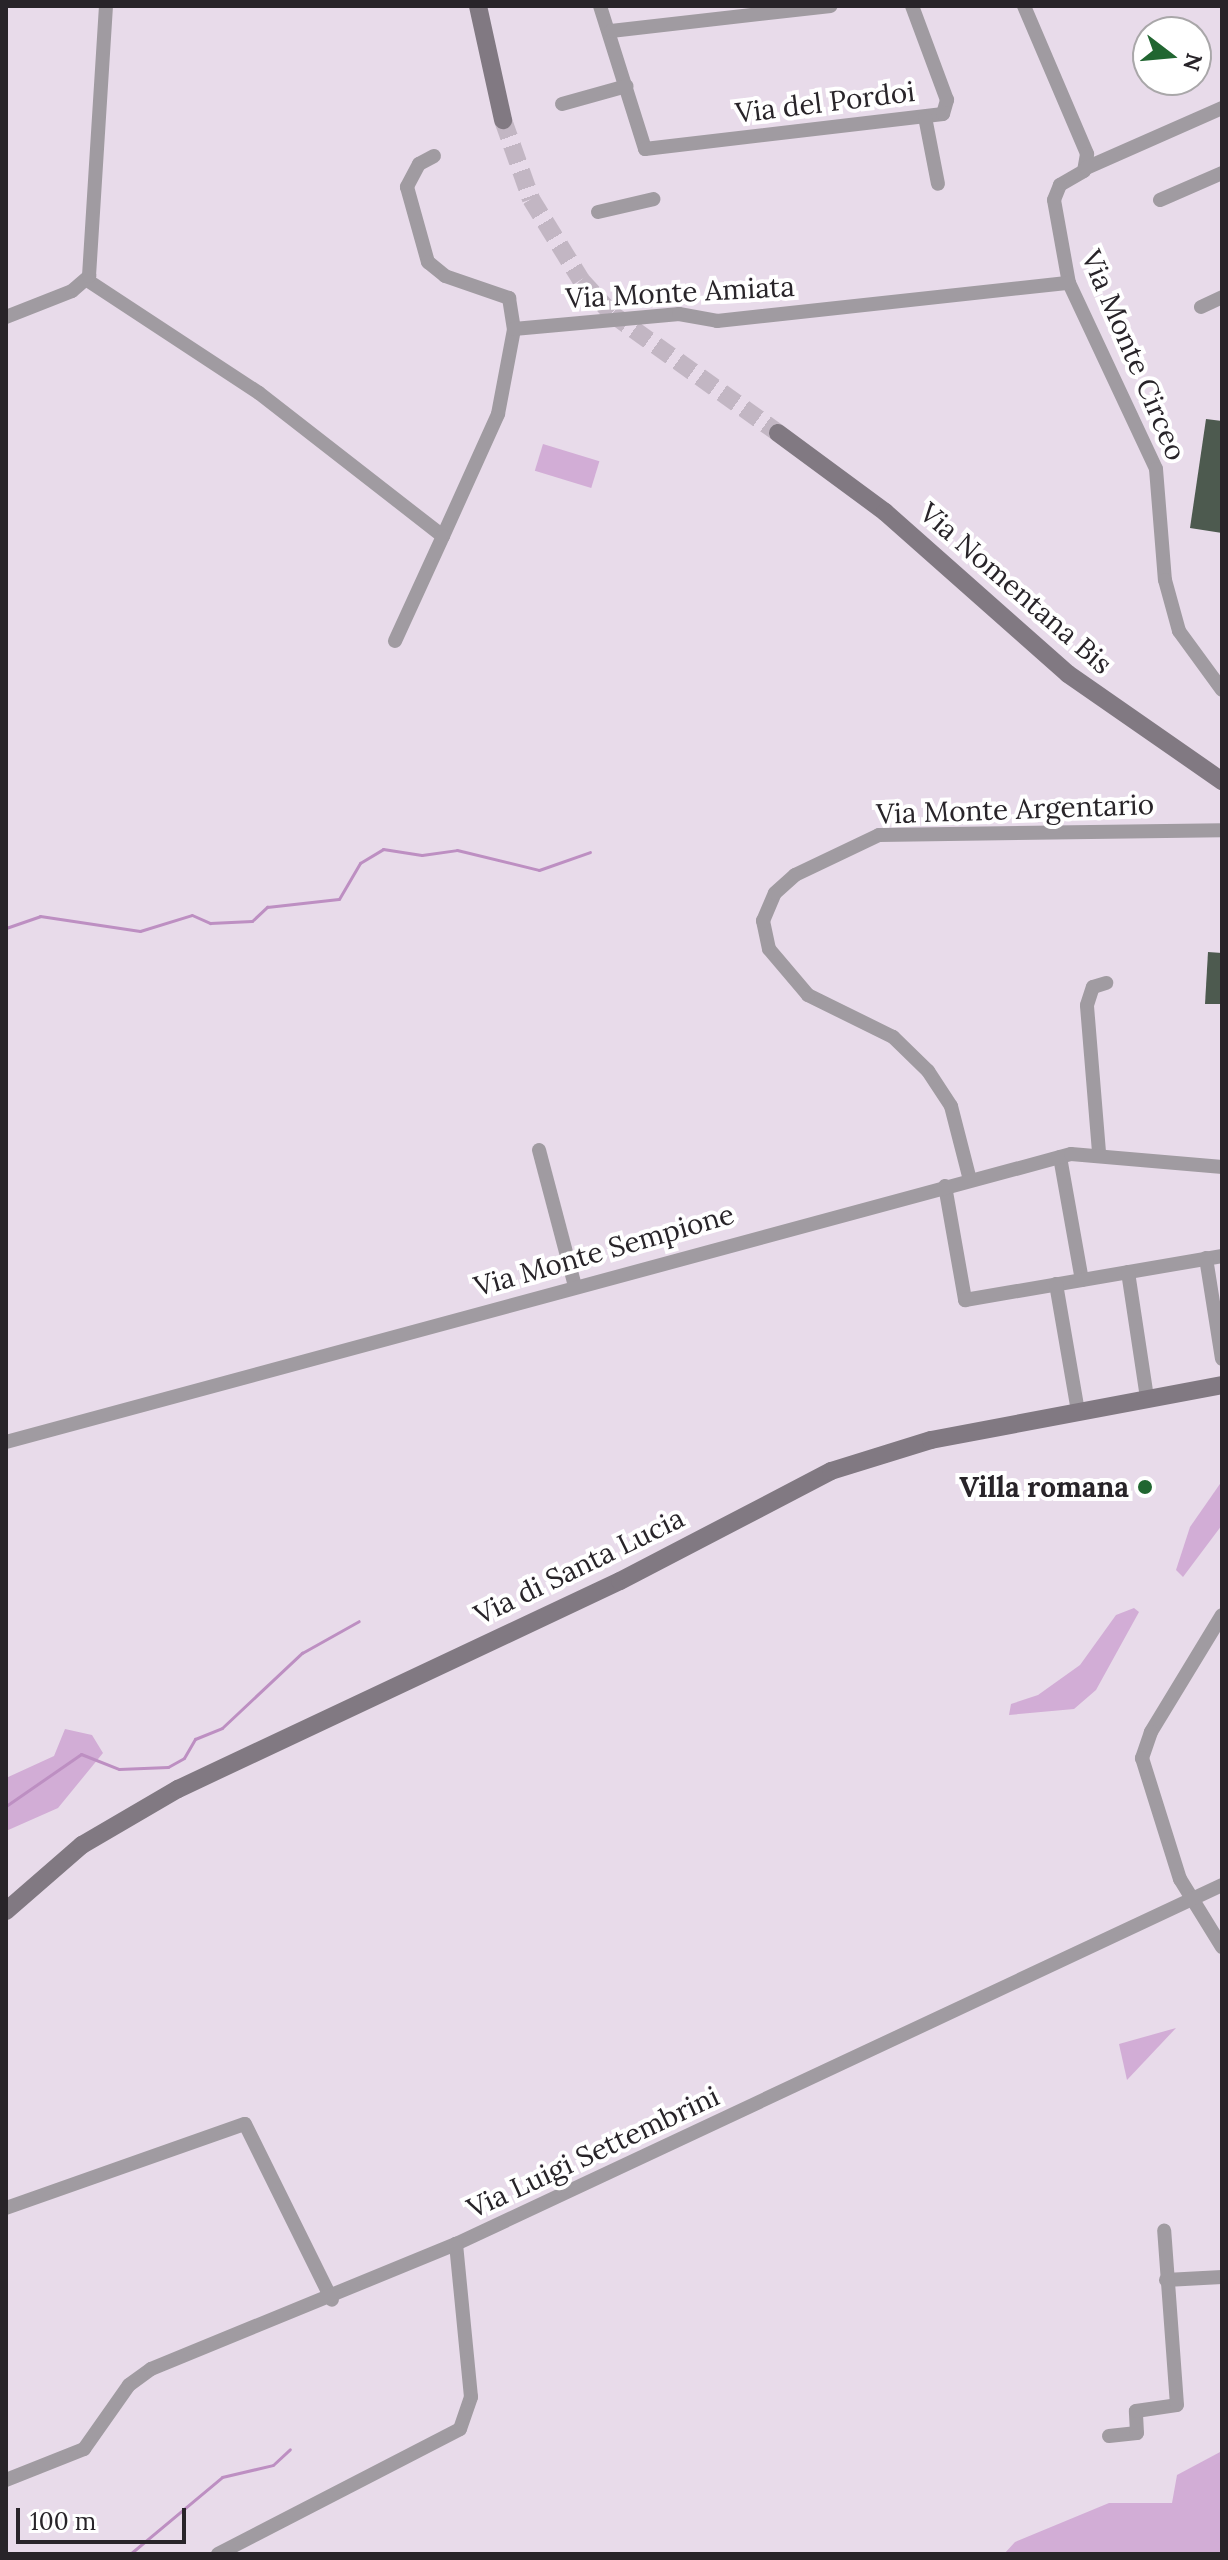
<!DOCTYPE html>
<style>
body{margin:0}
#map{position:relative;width:1228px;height:2560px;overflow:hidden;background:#e8dbea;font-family:Lora,serif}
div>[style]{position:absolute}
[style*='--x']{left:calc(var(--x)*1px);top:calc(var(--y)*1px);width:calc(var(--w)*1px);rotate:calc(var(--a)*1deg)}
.green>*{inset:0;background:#d2add6;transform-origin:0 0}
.stream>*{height:3px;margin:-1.5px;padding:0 1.5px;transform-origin:1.5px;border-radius:1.5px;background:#bd8fc2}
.building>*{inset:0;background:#4d5a4f}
.secondary-tunnel>*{height:18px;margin-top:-9px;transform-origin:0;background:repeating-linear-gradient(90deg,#c2b6c3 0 18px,transparent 0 27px)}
.street>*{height:14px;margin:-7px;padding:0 7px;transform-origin:7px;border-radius:7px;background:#a09ba1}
.secondary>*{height:18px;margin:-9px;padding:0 9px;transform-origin:9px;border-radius:9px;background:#817982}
.dots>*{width:22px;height:22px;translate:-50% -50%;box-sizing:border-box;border:4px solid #fff;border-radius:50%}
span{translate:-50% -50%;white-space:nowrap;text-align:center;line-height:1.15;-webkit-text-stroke:8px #fff;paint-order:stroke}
.street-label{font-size:28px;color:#282429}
.poi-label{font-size:28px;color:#282429;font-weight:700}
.right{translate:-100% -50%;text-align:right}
.frame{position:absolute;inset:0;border:8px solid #282429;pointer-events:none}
.north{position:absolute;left:1132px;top:16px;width:80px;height:80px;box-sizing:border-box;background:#fff;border:2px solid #a9a7a9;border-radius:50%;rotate:106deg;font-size:22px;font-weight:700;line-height:32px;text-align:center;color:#282429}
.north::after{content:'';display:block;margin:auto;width:28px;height:36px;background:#216631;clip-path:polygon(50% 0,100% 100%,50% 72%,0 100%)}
.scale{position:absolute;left:16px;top:2508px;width:170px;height:36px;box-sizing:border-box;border:4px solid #282429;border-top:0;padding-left:10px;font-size:24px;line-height:28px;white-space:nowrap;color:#282429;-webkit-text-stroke:6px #fff;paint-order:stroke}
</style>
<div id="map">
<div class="green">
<div style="left:543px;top:444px;width:59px;height:28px;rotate:17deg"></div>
<div style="clip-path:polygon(1222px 1481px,1222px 1525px,1183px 1577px,1176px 1570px,1190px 1527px)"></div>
<div style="clip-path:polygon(1134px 1608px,1139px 1612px,1096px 1690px,1074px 1709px,1009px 1715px,1011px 1704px,1038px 1695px,1080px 1665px,1116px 1615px)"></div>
<div style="clip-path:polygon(65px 1729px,92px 1735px,103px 1753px,58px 1808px,6px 1831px,6px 1778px,54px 1756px)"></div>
<div style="clip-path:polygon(1176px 2028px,1127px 2080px,1119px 2044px)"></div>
<div style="clip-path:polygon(1222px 2451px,1222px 2554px,1004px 2554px,1015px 2542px,1109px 2503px,1172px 2503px,1177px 2475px)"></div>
</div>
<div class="stream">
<div style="--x:6;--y:928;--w:36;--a:-19"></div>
<div style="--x:40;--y:916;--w:101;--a:8.5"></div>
<div style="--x:140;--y:931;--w:54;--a:-17.1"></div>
<div style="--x:192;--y:915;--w:20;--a:24"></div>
<div style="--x:210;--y:923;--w:42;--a:-2.7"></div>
<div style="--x:252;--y:921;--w:21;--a:-43"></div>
<div style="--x:267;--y:907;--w:72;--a:-6.3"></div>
<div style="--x:339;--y:899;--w:42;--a:-59.7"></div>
<div style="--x:360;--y:863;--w:27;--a:-31"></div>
<div style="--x:383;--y:849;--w:39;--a:9"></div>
<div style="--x:422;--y:855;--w:35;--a:-8"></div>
<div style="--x:457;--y:850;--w:84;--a:13.7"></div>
<div style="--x:539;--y:870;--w:54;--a:-19.4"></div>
<div style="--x:6;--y:1806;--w:91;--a:-34.7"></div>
<div style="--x:81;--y:1754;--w:41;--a:21.5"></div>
<div style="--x:119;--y:1769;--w:49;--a:-2.3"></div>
<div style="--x:168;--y:1767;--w:18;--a:-29"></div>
<div style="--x:184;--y:1758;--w:22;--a:-60"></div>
<div style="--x:195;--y:1739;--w:29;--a:-22"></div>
<div style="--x:222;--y:1728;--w:110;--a:-43.2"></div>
<div style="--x:302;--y:1653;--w:65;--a:-29.3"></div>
<div style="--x:130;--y:2554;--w:120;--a:-39.9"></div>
<div style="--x:222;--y:2477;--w:52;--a:-13.2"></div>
<div style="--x:273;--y:2465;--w:23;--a:-43"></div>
</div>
<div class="building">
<div style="clip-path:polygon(1206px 419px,1222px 421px,1222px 533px,1190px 528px)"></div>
<div style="clip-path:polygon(1208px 952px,1222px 953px,1222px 1004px,1205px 1004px)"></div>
</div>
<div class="secondary-tunnel">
<div style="--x:503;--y:120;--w:84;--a:70.5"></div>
<div style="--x:531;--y:199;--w:95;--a:58.3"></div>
<div style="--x:581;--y:280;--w:46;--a:47.6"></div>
<div style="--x:612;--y:314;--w:204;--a:35.6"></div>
</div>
<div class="street">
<div style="--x:600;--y:6;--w:150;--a:72.5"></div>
<div style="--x:645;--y:149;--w:300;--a:-6.7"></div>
<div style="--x:943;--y:114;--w:15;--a:-74"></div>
<div style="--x:947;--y:100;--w:100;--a:-110.4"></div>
<div style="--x:1024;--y:6;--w:161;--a:66.9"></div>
<div style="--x:1087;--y:154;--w:17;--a:100"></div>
<div style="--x:1084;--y:171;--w:28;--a:150"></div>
<div style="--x:1060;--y:185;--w:16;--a:112"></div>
<div style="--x:1054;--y:200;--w:84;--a:79.8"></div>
<div style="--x:1069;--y:283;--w:205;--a:64.9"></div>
<div style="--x:1156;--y:469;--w:111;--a:85.4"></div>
<div style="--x:1165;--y:580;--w:53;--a:74.6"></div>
<div style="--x:1179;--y:631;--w:73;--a:53.9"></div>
<div style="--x:611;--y:31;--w:221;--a:-6.5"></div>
<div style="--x:562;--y:104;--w:67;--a:-15.5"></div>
<div style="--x:925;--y:117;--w:68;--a:79"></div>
<div style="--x:434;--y:156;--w:17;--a:152"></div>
<div style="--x:419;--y:164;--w:26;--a:118"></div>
<div style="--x:407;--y:187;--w:78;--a:74.4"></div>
<div style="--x:428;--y:262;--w:22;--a:39"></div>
<div style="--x:445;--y:276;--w:68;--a:19"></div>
<div style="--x:509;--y:298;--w:31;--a:81"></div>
<div style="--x:1086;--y:168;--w:149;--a:-23.8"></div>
<div style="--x:1160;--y:200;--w:68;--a:-23.5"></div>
<div style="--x:598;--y:212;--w:57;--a:-13.1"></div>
<div style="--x:87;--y:280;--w:206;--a:33.3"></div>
<div style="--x:259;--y:393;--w:233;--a:37.9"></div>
<div style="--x:443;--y:536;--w:134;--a:-65.7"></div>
<div style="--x:498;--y:414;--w:86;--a:-79.3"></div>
<div style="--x:514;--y:329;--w:166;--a:-5.2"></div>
<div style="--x:679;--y:314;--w:39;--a:10"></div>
<div style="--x:717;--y:321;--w:354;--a:-6.2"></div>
<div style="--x:1201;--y:307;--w:23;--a:-25"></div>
<div style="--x:6;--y:317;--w:71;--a:-21.5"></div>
<div style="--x:72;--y:291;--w:23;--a:-41"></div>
<div style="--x:89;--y:276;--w:271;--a:-86.4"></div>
<div style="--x:395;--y:641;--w:115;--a:-65.4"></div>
<div style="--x:539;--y:1150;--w:141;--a:75.2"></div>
<div style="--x:1099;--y:1152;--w:147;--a:-94.7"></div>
<div style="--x:1087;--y:1005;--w:19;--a:-72"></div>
<div style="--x:1093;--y:987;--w:14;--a:-17"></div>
<div style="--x:1060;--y:1157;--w:125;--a:79.9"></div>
<div style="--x:970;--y:1180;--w:76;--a:-104.4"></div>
<div style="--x:951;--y:1106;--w:42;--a:-123.3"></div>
<div style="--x:928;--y:1071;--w:49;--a:-135.8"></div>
<div style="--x:893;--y:1037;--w:95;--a:-153.7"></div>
<div style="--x:808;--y:995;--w:60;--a:-130.3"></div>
<div style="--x:769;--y:949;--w:29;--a:-102"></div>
<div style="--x:763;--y:921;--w:30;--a:-67"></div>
<div style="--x:775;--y:893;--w:27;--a:-42"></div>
<div style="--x:795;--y:875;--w:93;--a:-25.5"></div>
<div style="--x:879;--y:835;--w:343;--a:-0.8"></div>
<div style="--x:945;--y:1186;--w:116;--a:80"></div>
<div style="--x:965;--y:1300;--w:261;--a:-9.7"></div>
<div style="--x:1206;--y:1258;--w:102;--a:81"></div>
<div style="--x:1128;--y:1272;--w:126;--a:81.4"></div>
<div style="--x:1056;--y:1284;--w:129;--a:80.2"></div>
<div style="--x:6;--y:1442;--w:1103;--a:-15.13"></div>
<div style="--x:1071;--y:1154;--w:152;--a:4.9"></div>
<div style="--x:1222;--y:1615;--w:137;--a:121.3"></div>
<div style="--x:1151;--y:1732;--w:28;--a:109"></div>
<div style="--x:1142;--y:1758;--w:127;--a:72.6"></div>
<div style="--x:1180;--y:1879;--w:80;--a:58.3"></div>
<div style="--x:6;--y:2208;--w:253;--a:-19.4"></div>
<div style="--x:245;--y:2124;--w:196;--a:63.7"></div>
<div style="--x:1166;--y:2280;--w:56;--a:-3.1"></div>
<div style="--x:1109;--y:2436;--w:28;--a:-6"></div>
<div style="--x:1137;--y:2433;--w:22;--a:-93"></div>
<div style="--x:1136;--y:2411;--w:41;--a:-8.3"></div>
<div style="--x:1177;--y:2405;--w:175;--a:-94.2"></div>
<div style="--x:6;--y:2480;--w:84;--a:-21.7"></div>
<div style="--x:84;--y:2449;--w:78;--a:-54.9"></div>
<div style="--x:129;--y:2385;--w:27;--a:-36"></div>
<div style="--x:151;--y:2369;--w:330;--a:-22.3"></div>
<div style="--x:456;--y:2244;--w:846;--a:-25.11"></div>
<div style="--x:218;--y:2554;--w:272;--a:-27.3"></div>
<div style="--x:460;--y:2429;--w:34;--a:-71"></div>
<div style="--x:471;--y:2397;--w:154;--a:-95.6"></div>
</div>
<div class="secondary">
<div style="--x:478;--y:6;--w:117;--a:77.6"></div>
<div style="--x:778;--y:433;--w:133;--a:36.4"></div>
<div style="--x:885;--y:512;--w:244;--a:41.5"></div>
<div style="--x:1068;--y:674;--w:188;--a:34.8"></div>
<div style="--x:6;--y:1911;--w:101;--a:-41"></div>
<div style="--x:82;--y:1845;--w:111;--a:-30.3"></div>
<div style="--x:178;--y:1789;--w:488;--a:-25.2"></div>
<div style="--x:620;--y:1581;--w:238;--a:-27.5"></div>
<div style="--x:831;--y:1471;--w:105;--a:-17.2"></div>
<div style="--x:931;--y:1440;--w:296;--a:-10.7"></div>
</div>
<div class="dots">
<div style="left:1145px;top:1487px;background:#216631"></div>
</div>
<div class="street-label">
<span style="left:825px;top:102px;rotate:-7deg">Via del Pordoi</span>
<span style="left:680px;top:292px;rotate:-3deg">Via Monte Amiata</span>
<span style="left:1134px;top:355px;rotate:67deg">Via Monte Circeo</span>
<span style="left:1016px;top:588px;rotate:41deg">Via Nomentana Bis</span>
<span style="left:1015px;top:809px;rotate:-2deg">Via Monte Argentario</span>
<span style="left:604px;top:1250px;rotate:-16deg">Via Monte Sempione</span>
<span style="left:579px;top:1566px;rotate:-26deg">Via di Santa Lucia</span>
<span style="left:593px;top:2152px;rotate:-25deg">Via Luigi Settembrini</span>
</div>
<div class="poi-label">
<span class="right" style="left:1129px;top:1487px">Villa romana</span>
</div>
<div class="frame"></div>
<div class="north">N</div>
<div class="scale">100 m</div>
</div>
